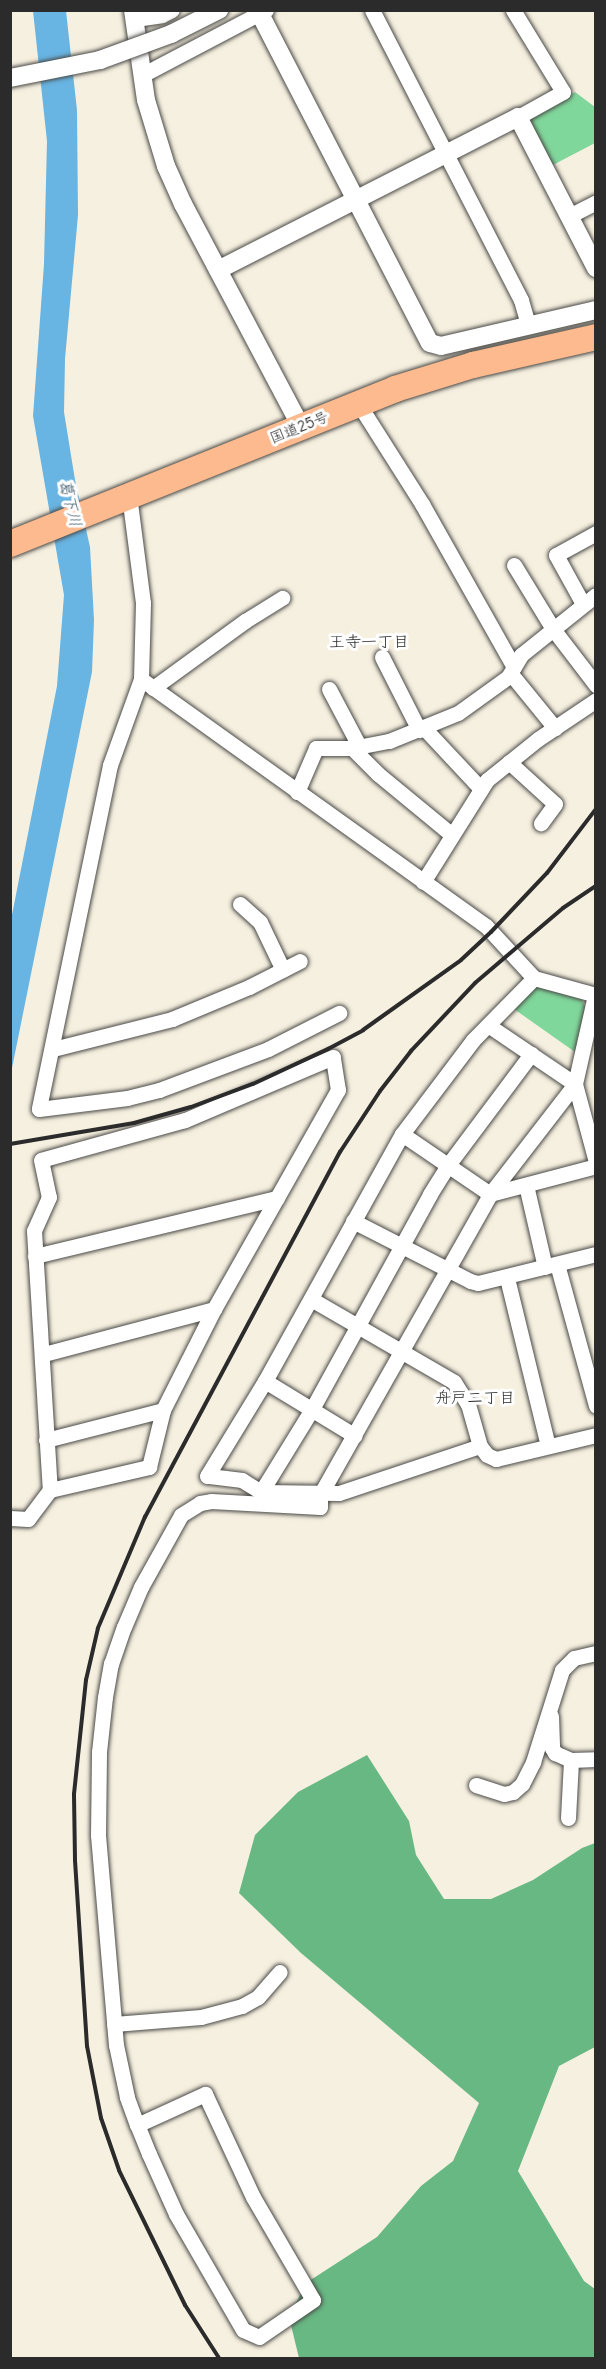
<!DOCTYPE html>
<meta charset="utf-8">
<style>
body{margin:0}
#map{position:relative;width:606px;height:2369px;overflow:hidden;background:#f6f0e0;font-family:Delius,"Klee One",sans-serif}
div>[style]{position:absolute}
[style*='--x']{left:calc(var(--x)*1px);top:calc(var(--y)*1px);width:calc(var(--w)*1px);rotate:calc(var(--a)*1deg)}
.green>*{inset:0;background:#80d79b}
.forest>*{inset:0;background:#68b883}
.water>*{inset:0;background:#68b4e2}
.roads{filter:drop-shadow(0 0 2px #494946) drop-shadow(0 0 2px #494946)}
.minor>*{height:15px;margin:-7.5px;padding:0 7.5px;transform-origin:7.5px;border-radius:7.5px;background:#fff}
.tertiary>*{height:18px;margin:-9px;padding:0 9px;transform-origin:9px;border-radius:9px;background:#fff}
.trunk>*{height:26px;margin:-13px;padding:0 13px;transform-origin:13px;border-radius:13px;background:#fcba8e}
.rail>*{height:4px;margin:-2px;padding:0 2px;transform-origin:2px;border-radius:2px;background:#2b2b2b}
.bridges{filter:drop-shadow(0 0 2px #494946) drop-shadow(0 0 2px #494946)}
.tertiary-bridge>*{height:18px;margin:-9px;padding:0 9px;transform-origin:9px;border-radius:9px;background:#fff}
span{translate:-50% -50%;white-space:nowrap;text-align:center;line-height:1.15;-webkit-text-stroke:6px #fff;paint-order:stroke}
.street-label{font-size:15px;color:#2b2b2b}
.water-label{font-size:16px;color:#405b6b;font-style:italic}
.neighbourhood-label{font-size:16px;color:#2b2b2b}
.frame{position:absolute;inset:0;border:12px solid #2b2b2b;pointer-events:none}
</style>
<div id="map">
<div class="green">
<div style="clip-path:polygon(575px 92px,595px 107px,595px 143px,551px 166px,529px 124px,531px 115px)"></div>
<div style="clip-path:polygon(533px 986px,581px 998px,586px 1008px,575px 1052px,514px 1009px)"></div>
</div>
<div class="forest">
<div style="clip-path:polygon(367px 1755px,409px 1821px,416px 1855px,444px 1899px,491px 1899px,533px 1880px,582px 1848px,595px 1843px,595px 2047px,559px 2066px,518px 2171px,584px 2281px,595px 2289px,595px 2358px,299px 2358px,289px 2317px,306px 2283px,377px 2237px,421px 2186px,453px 2161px,479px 2103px,301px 1953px,239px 1893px,255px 1835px,298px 1792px)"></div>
</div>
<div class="water">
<div style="clip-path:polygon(33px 11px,66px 11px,77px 110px,78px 215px,65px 359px,64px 412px,75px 480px,90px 547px,94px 620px,92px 672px,11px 1073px,11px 920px,57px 686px,64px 595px,33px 416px,44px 264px,47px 141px)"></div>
</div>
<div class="roads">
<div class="minor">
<div style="--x:372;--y:10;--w:326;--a:62.8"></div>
<div style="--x:521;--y:300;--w:25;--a:74"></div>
<div style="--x:513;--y:10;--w:96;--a:58.6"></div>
<div style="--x:563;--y:92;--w:51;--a:150.9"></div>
<div style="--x:135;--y:19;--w:27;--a:-8"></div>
<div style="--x:162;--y:15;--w:11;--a:-27"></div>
<div style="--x:142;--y:75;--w:140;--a:-27.7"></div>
<div style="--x:569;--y:216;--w:30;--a:-27"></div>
<div style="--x:358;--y:403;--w:120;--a:57.6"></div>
<div style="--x:422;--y:504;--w:187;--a:60.6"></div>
<div style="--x:129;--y:495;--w:109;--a:82.6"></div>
<div style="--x:143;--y:603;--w:76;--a:91.5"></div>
<div style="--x:141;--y:679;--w:91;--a:109.8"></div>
<div style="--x:110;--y:765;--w:351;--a:101.7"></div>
<div style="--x:39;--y:1109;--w:89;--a:-7.1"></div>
<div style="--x:127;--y:1098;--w:33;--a:-14"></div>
<div style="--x:159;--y:1090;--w:116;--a:-20.6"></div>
<div style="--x:268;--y:1049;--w:80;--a:-26.9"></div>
<div style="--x:514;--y:565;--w:75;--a:58.6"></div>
<div style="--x:553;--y:629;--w:71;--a:52.5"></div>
<div style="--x:583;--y:604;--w:56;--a:-118.9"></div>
<div style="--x:556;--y:555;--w:46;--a:-28.8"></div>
<div style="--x:382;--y:657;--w:82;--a:63.1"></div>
<div style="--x:511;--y:674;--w:70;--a:50.8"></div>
<div style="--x:141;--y:679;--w:424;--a:35.6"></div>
<div style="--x:486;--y:926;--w:71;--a:47.3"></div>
<div style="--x:534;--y:978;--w:64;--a:15.3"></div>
<div style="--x:153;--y:688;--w:114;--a:-36.1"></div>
<div style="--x:245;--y:621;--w:44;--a:-31.9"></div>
<div style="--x:329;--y:689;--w:64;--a:62.2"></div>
<div style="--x:424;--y:728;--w:83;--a:46.9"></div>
<div style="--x:352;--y:748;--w:37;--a:45"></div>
<div style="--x:378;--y:774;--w:96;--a:39.5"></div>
<div style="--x:509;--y:762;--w:62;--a:42.4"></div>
<div style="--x:555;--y:804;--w:24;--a:126"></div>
<div style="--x:297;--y:792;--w:48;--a:-66.6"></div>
<div style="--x:316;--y:748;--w:36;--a:0"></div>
<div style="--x:352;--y:748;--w:38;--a:-11"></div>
<div style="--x:389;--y:741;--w:74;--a:-22.1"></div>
<div style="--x:458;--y:713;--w:62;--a:-35.8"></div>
<div style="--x:508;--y:677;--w:26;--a:-59"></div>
<div style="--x:521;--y:655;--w:96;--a:-38.7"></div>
<div style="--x:423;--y:882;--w:120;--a:-57.9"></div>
<div style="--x:487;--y:780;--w:65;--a:-38.8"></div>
<div style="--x:538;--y:739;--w:70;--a:-33.9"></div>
<div style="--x:240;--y:904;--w:27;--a:42"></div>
<div style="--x:260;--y:922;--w:53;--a:64.4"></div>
<div style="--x:595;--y:995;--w:91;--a:102.7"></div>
<div style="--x:575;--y:1084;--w:81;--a:74.9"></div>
<div style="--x:53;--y:1049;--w:123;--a:-14.1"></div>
<div style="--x:172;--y:1019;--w:83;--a:-22.6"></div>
<div style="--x:249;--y:987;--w:57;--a:-27"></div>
<div style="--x:402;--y:1134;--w:107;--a:34.3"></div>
<div style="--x:490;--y:1194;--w:110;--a:-14.8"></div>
<div style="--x:526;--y:1185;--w:84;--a:77"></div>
<div style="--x:353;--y:1221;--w:131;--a:27.1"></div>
<div style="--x:470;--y:1281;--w:8;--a:14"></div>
<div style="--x:478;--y:1283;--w:122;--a:-13.8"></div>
<div style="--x:35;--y:1256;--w:249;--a:-13.5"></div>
<div style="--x:557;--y:1264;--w:147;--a:74.6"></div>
<div style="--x:507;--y:1278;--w:173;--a:76.3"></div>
<div style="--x:311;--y:1299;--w:165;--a:30.1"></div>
<div style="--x:454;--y:1382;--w:26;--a:58"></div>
<div style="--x:468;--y:1404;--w:44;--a:74.1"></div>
<div style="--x:480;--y:1446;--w:11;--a:52"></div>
<div style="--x:487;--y:1455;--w:10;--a:24"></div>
<div style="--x:496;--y:1459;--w:103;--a:-13.5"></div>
<div style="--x:44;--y:1354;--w:176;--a:-14.8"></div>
<div style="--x:265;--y:1381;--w:105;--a:31.4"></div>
<div style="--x:46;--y:1440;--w:121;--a:-14.4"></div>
<div style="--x:480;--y:1446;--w:149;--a:161.6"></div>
<div style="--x:339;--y:1493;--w:78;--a:-179.3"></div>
<div style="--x:261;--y:1492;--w:22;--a:-148"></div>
<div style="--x:242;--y:1480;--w:35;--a:-173"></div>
<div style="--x:207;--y:1476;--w:111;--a:-58.6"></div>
<div style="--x:265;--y:1381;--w:282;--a:-61"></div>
<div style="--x:402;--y:1134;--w:118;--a:-52.9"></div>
<div style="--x:473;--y:1040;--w:87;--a:-45.5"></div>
<div style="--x:261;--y:1492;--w:97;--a:-58.4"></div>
<div style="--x:312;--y:1409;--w:245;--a:-61.2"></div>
<div style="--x:430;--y:1194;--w:34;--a:-58"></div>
<div style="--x:448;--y:1165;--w:139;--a:-53.2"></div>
<div style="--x:10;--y:1518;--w:18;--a:3"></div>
<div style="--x:28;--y:1519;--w:36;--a:-53"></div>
<div style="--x:50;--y:1490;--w:102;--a:-13.1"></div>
<div style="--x:149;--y:1467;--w:59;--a:-76.2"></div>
<div style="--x:163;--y:1410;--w:113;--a:-63.2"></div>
<div style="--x:214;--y:1309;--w:252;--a:-60.5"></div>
<div style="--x:338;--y:1090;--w:33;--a:-99"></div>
<div style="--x:333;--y:1057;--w:161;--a:156.9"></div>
<div style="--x:185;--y:1120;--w:149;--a:164.5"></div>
<div style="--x:41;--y:1160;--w:38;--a:78"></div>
<div style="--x:49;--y:1197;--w:37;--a:114"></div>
<div style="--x:34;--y:1231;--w:259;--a:86.5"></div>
<div style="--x:551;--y:1716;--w:32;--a:88"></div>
<div style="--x:552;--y:1748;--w:6;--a:59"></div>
<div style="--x:555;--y:1753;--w:17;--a:24"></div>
<div style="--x:571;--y:1760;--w:25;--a:-2"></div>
<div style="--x:476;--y:1785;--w:29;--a:18"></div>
<div style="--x:504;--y:1794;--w:9;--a:-13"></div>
<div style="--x:513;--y:1792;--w:12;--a:-42"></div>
<div style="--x:522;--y:1784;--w:25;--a:-63"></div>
<div style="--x:533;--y:1762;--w:96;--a:-72.5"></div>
<div style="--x:562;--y:1670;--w:17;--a:-45"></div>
<div style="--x:574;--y:1658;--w:23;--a:-13"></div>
<div style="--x:568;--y:1818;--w:58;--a:-87"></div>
<div style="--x:114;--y:2024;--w:87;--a:-4.6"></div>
<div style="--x:201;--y:2017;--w:42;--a:-15"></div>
<div style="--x:242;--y:2006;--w:18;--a:-29"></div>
<div style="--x:258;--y:1997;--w:33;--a:-49"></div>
<div style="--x:137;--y:2125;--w:75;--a:-24.5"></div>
<div style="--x:205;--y:2094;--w:114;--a:65"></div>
<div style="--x:253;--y:2197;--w:119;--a:59.8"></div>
<div style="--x:313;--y:2300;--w:65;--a:145.6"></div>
<div style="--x:259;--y:2337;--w:17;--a:-156"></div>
<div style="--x:243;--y:2330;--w:134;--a:-120"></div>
<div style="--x:176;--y:2214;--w:66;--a:-114.2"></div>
<div style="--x:149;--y:2154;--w:31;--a:-112"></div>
<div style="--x:137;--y:2125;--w:30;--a:-110"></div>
<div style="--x:127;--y:2097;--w:53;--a:-101.9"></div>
<div style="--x:116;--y:2045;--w:211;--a:-94.9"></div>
<div style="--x:98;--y:1835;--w:83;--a:-89.3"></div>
<div style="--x:99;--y:1752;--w:55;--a:-83.8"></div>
<div style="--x:105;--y:1697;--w:34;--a:-80"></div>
<div style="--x:111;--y:1664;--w:39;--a:-71"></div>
<div style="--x:124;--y:1627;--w:43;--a:-67"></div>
<div style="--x:141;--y:1587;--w:82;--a:-60.9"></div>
<div style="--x:181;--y:1515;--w:22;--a:-32"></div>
<div style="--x:200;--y:1503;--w:11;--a:-10"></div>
<div style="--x:211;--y:1501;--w:109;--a:3.2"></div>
<div style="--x:320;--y:1507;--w:12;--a:-90"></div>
<div style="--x:320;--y:1495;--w:346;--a:-60.5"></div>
<div style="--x:490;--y:1194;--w:139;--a:-52.3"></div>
<div style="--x:575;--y:1084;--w:105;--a:-145.9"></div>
</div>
<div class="tertiary">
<div style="--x:133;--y:10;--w:91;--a:81.8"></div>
<div style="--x:146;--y:100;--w:69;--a:73.1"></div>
<div style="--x:166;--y:166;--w:42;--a:65.9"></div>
<div style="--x:183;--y:204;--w:252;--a:62.1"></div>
<div style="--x:260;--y:14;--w:370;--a:62.7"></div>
<div style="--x:430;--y:343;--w:11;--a:15"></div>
<div style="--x:441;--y:346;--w:159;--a:-13.1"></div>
<div style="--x:218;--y:270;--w:337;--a:-27"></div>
<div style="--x:518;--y:117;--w:170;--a:62.7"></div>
</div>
<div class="trunk">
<div style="--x:10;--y:544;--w:415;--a:-21.9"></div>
<div style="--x:395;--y:389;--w:82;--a:-17.1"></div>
<div style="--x:473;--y:365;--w:126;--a:-12.8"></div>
</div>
</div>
<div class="rail">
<div style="--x:10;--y:1144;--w:126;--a:-9.6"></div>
<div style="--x:134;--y:1123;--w:59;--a:-15.7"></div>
<div style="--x:191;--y:1107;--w:66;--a:-20.4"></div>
<div style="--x:253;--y:1084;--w:83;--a:-25"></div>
<div style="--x:328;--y:1049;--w:40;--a:-28"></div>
<div style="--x:363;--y:1030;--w:120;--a:-35.5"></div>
<div style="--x:461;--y:960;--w:41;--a:-43"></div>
<div style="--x:491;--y:932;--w:81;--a:-46.5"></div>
<div style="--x:547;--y:873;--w:81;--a:-52.6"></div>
<div style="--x:219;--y:2358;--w:63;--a:-122.7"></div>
<div style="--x:185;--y:2305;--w:150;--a:-116.1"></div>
<div style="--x:119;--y:2170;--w:55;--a:-109.1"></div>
<div style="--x:101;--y:2118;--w:73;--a:-101"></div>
<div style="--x:87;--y:2046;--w:187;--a:-93.7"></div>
<div style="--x:75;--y:1859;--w:65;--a:-90.9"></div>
<div style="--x:74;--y:1794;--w:115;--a:-84"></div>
<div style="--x:86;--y:1680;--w:53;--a:-77"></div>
<div style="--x:98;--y:1628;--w:121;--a:-67.1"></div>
<div style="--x:145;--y:1517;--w:414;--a:-61.9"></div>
<div style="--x:340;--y:1152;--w:73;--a:-56.7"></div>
<div style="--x:380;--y:1091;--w:51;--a:-52.2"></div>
<div style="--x:411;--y:1051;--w:93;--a:-46.7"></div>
<div style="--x:475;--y:983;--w:116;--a:-40.4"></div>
<div style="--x:563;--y:908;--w:40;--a:-34"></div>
</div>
<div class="bridges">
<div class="tertiary-bridge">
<div style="--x:10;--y:78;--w:92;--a:-11.3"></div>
<div style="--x:100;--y:60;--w:76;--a:-20.1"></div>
<div style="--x:171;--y:34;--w:54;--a:-26.6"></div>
</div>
</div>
<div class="street-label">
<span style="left:299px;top:427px;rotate:-22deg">国道25号</span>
</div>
<div class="water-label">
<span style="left:71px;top:503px;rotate:76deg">葛下川</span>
</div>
<div class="neighbourhood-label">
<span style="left:369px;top:641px">王寺一丁目</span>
<span style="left:475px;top:1397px">舟戸二丁目</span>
</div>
<div class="frame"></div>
</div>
